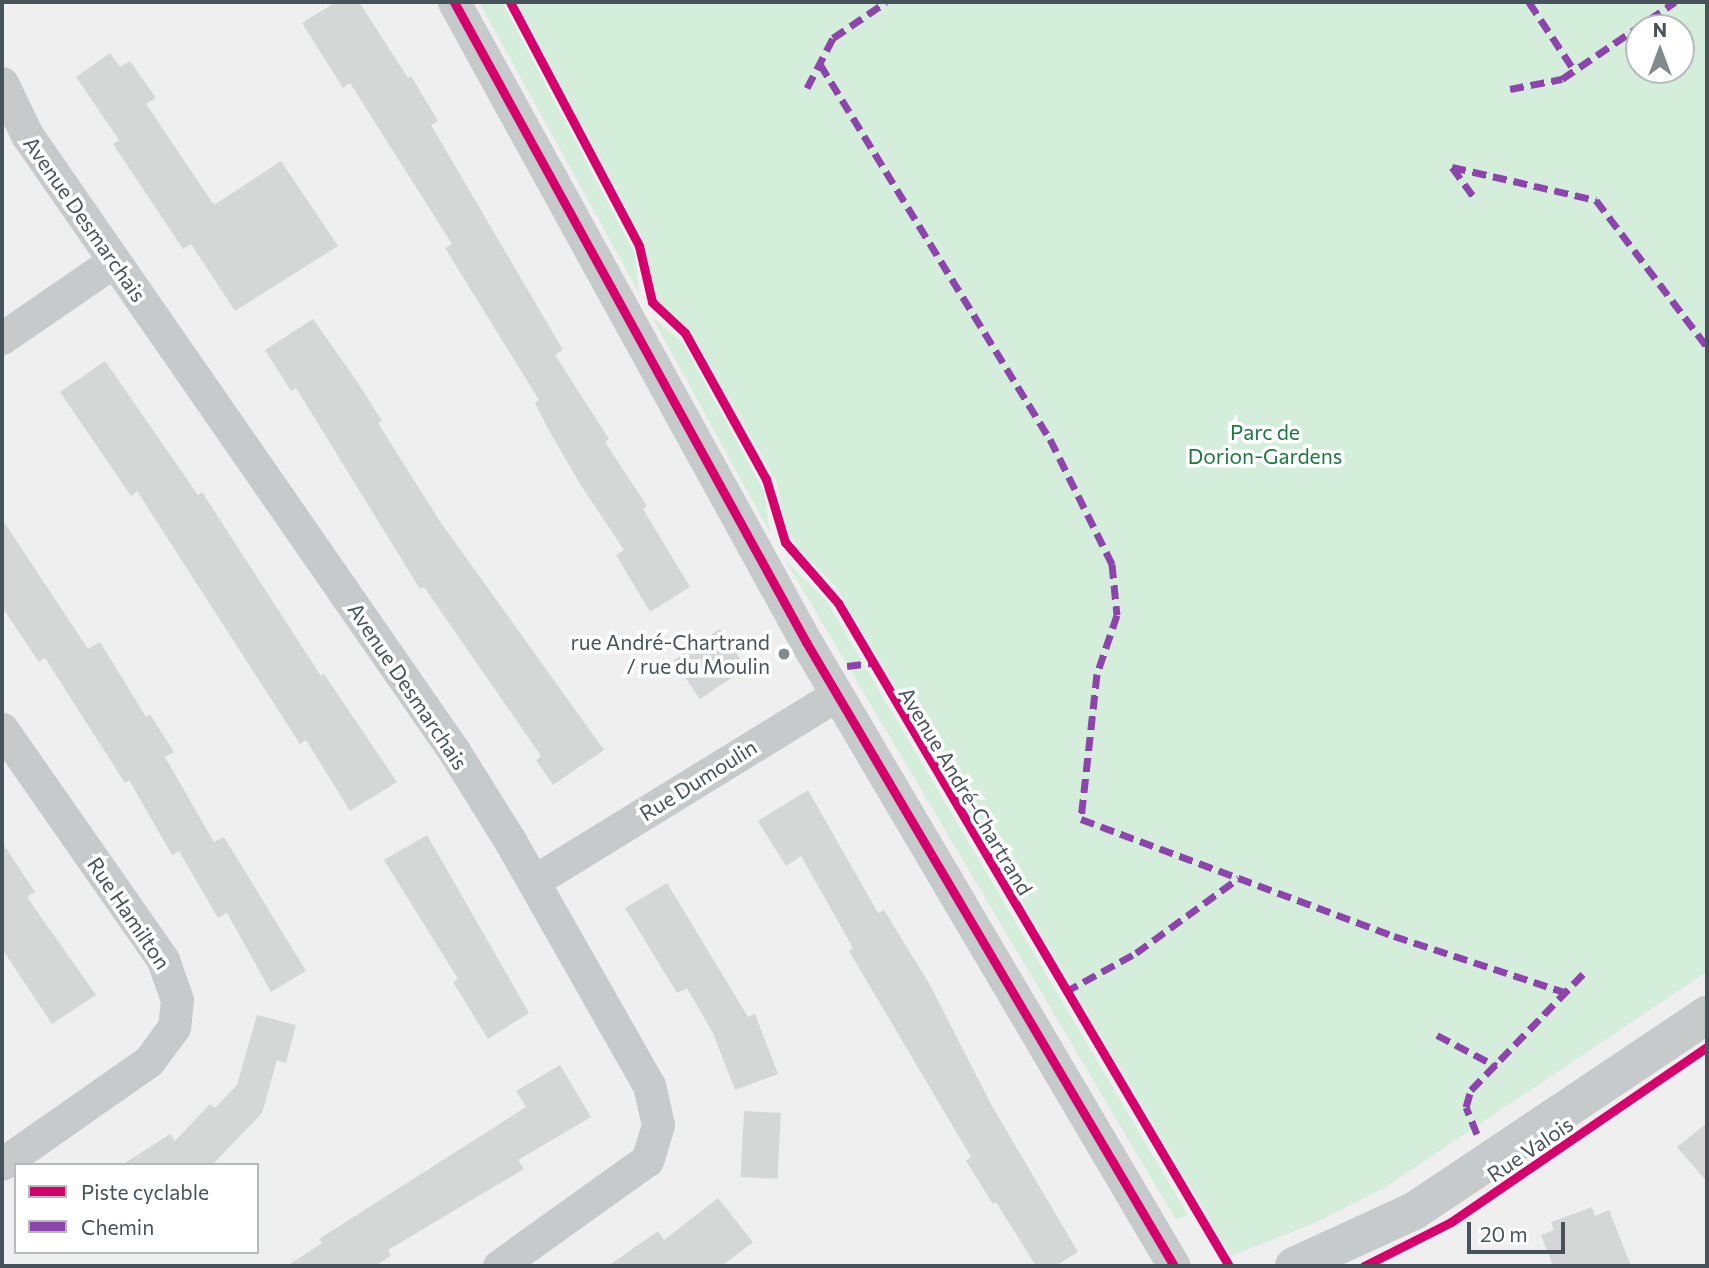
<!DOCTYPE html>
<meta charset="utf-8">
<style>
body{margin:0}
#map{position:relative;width:1709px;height:1268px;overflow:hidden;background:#efefef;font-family:Commissioner,sans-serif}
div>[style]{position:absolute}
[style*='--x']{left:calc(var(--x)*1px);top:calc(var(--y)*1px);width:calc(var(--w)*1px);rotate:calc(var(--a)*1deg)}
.green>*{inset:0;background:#d4eedb}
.building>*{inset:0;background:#d5d7d7;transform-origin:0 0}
.minor>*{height:33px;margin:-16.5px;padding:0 16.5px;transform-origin:16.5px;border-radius:16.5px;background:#c6cacb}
.tertiary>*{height:38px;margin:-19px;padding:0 19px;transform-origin:19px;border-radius:19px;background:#c6cacb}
.quiet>*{height:7px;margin-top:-3.5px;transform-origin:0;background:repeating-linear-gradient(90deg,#8e44ad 0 14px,transparent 0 21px)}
.cycleway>*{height:9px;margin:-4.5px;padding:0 4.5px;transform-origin:4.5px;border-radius:4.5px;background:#d6006c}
.dots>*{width:19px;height:19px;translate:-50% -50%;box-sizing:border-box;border:4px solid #fff;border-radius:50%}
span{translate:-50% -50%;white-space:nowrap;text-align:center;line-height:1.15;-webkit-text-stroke:7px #fff;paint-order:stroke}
.street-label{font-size:21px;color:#47535a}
.park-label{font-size:21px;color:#1a793f}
.poi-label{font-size:21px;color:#47535a}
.right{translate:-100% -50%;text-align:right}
.frame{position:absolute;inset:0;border:4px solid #47535a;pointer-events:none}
.legend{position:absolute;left:14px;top:1163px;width:245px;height:91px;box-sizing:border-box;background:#fff;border:2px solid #b5babd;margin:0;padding:9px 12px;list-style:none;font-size:21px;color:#47535a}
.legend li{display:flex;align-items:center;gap:14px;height:35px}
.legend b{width:35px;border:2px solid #b5babd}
.north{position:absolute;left:1625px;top:14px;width:70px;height:70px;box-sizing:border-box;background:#fff;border:2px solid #b5babd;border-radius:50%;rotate:0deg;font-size:19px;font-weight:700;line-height:28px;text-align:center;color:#47535a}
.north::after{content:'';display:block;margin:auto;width:24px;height:32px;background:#828a8e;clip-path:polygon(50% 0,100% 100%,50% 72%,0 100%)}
.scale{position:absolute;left:1467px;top:1222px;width:98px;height:32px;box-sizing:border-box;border:4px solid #47535a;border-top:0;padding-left:9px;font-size:21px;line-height:24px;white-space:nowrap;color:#47535a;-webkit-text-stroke:5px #fff;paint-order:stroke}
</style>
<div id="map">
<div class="green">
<div style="clip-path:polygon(479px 2px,502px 2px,635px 254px,639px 293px)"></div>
<div style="clip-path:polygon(evenodd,517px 2px,1707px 2px,1707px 972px,1384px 1188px,1315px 1223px,1231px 1256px,836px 587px,799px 550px,786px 527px,776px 481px,690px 330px,664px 310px,653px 291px,644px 241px,517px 2px,1681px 28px,1681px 70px,1639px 70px,1639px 28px,1681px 28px)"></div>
<div style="clip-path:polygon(652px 317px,683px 343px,764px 491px,770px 533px)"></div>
<div style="clip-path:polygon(785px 560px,826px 600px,1188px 1215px,1176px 1220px)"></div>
</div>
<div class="building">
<div style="clip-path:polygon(336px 2px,359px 2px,408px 78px,411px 76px,438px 121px,431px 125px,563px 350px,555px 355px,609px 439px,605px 442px,647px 506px,643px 509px,690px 587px,650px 612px,616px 555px,624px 550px,580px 484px,546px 425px,535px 403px,539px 400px,445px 248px,452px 244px,350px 83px,343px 88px,302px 23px)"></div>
<div style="clip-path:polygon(110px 53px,120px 67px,130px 61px,156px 98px,146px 104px,214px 205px,281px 161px,338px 246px,235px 311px,191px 244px,183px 249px,113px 144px,119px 140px,76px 77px)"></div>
<div style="clip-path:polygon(313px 319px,358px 383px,382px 421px,378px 423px,441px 523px,604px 750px,553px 785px,536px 760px,541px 756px,424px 587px,420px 589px,296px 388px,291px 391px,265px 350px)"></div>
<div style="clip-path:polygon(105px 361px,198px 495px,202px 492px,321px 676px,324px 674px,397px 782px,350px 811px,306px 740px,300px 744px,137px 491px,131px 496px,60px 392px)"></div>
<div style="clip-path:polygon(2px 519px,88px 649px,100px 642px,146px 717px,150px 714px,174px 752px,165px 757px,214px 842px,224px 837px,306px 971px,271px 992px,227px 913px,218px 918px,179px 851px,172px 855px,129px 780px,125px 783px,45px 658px,39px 662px,2px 607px)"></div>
<div style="left:720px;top:629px;width:47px;height:56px;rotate:56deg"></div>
<div style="clip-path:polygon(808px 790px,878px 913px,884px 910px,930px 985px,992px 1106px,1078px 1252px,1055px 1266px,1036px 1266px,996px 1202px,993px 1204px,966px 1161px,971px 1157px,849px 951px,853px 948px,801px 856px,786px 866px,758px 821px)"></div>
<div style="clip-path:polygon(427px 835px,529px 1013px,488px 1039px,453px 982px,458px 979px,384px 860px)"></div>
<div style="clip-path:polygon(2px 842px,35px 892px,27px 897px,96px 995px,52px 1024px,2px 949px)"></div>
<div style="clip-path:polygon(667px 883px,748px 1017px,755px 1014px,778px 1074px,735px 1090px,713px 1033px,687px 988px,677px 993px,625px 908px)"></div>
<div style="clip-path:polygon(257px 1015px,296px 1025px,286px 1063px,277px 1060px,262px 1113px,212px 1165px,122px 1165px,170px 1134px,175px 1141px,210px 1104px,215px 1108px,237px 1085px)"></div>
<div style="clip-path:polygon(560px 1065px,591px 1117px,518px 1160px,524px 1169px,388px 1250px,391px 1256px,375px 1266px,287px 1266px,322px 1243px,319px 1239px,526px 1107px,516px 1091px)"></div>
<div style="left:744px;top:1111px;width:37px;height:66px;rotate:3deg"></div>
<div style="clip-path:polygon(1707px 1123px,1707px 1182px,1677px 1147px)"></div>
<div style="clip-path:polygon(718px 1198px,753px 1242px,722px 1266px,608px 1266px,658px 1231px,664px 1240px)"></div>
<div style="clip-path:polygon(1592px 1207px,1595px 1216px,1609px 1210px,1631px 1266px,1553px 1266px,1541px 1235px,1554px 1230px,1551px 1222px)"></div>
</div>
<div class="minor">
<div style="--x:454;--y:2;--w:730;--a:61.19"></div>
<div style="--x:806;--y:642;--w:724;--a:59.47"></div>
<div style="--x:2;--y:83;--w:58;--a:64.3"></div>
<div style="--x:27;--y:135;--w:750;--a:55.27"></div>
<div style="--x:454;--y:751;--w:104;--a:58"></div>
<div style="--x:509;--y:839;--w:283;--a:60.4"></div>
<div style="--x:649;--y:1085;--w:41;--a:77.3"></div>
<div style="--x:658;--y:1125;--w:37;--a:107"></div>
<div style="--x:647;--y:1160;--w:182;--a:144.4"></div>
<div style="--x:2;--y:338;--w:136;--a:-34.5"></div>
<div style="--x:2;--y:729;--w:282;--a:55.1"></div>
<div style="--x:163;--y:960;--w:42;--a:70.7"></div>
<div style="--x:177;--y:1000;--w:27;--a:96"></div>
<div style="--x:174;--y:1027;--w:42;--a:126.3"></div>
<div style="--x:149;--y:1061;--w:179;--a:145"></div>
<div style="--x:534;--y:881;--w:355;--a:-31.6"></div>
</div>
<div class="tertiary">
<div style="--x:1294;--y:1266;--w:132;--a:-24.6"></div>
<div style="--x:1414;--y:1211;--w:353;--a:-33.8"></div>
</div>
<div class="quiet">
<div style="--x:1529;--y:2;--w:82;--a:56.5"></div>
<div style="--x:820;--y:64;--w:440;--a:58.5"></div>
<div style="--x:1050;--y:439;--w:140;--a:63.6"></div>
<div style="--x:1112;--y:564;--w:51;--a:84.4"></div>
<div style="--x:1117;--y:615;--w:62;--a:108.7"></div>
<div style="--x:1097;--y:674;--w:146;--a:96.3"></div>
<div style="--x:1081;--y:819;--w:334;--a:20.5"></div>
<div style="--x:1394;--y:936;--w:182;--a:18.2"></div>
<div style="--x:807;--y:88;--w:56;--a:-62.5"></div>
<div style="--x:833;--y:38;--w:64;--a:-34.2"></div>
<div style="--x:1510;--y:89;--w:53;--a:-10.9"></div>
<div style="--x:1562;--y:79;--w:137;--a:-34.3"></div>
<div style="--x:1452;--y:167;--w:148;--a:12.9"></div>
<div style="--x:1596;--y:200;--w:184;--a:52.9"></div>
<div style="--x:1452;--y:167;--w:39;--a:54"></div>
<div style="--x:847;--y:666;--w:24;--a:-7"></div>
<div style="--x:1065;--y:992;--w:81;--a:-28.8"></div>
<div style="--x:1136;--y:953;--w:127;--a:-36.1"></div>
<div style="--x:1437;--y:1035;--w:67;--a:27.7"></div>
<div style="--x:1477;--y:1134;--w:29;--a:-112"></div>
<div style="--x:1466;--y:1107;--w:18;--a:-74"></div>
<div style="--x:1471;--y:1090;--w:164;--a:-46"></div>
</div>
<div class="cycleway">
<div style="--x:454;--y:2;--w:730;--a:61.19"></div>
<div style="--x:806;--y:642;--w:724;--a:59.47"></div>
<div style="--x:510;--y:2;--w:276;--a:62.1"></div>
<div style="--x:639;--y:246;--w:57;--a:76.9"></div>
<div style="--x:652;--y:302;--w:45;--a:43.2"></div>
<div style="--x:685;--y:333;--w:167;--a:61"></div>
<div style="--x:766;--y:479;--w:66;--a:73.2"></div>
<div style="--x:785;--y:542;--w:81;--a:49"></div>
<div style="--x:838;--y:603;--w:770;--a:59.47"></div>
<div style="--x:1364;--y:1266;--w:97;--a:-26.8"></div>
<div style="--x:1451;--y:1222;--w:310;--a:-34.4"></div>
</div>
<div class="dots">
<div style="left:784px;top:654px;background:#828a8e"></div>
</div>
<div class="street-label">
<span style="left:85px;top:219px;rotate:55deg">Avenue Desmarchais</span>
<span style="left:408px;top:686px;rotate:56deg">Avenue Desmarchais</span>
<span style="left:698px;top:780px;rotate:-32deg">Rue Dumoulin</span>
<span style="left:966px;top:791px;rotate:59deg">Avenue André-Chartrand</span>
<span style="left:129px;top:913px;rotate:56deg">Rue Hamilton</span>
<span style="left:1530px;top:1149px;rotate:-34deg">Rue Valois</span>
</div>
<div class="park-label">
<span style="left:1265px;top:444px">Parc de<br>Dorion-Gardens</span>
</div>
<div class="poi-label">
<span class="right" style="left:770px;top:654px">rue André-Chartrand<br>/ rue du Moulin</span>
</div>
<div class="frame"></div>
<ul class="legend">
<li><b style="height:9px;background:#d6006c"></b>Piste cyclable</li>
<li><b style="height:9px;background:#8e44ad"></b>Chemin</li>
</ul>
<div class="north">N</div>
<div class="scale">20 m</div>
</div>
